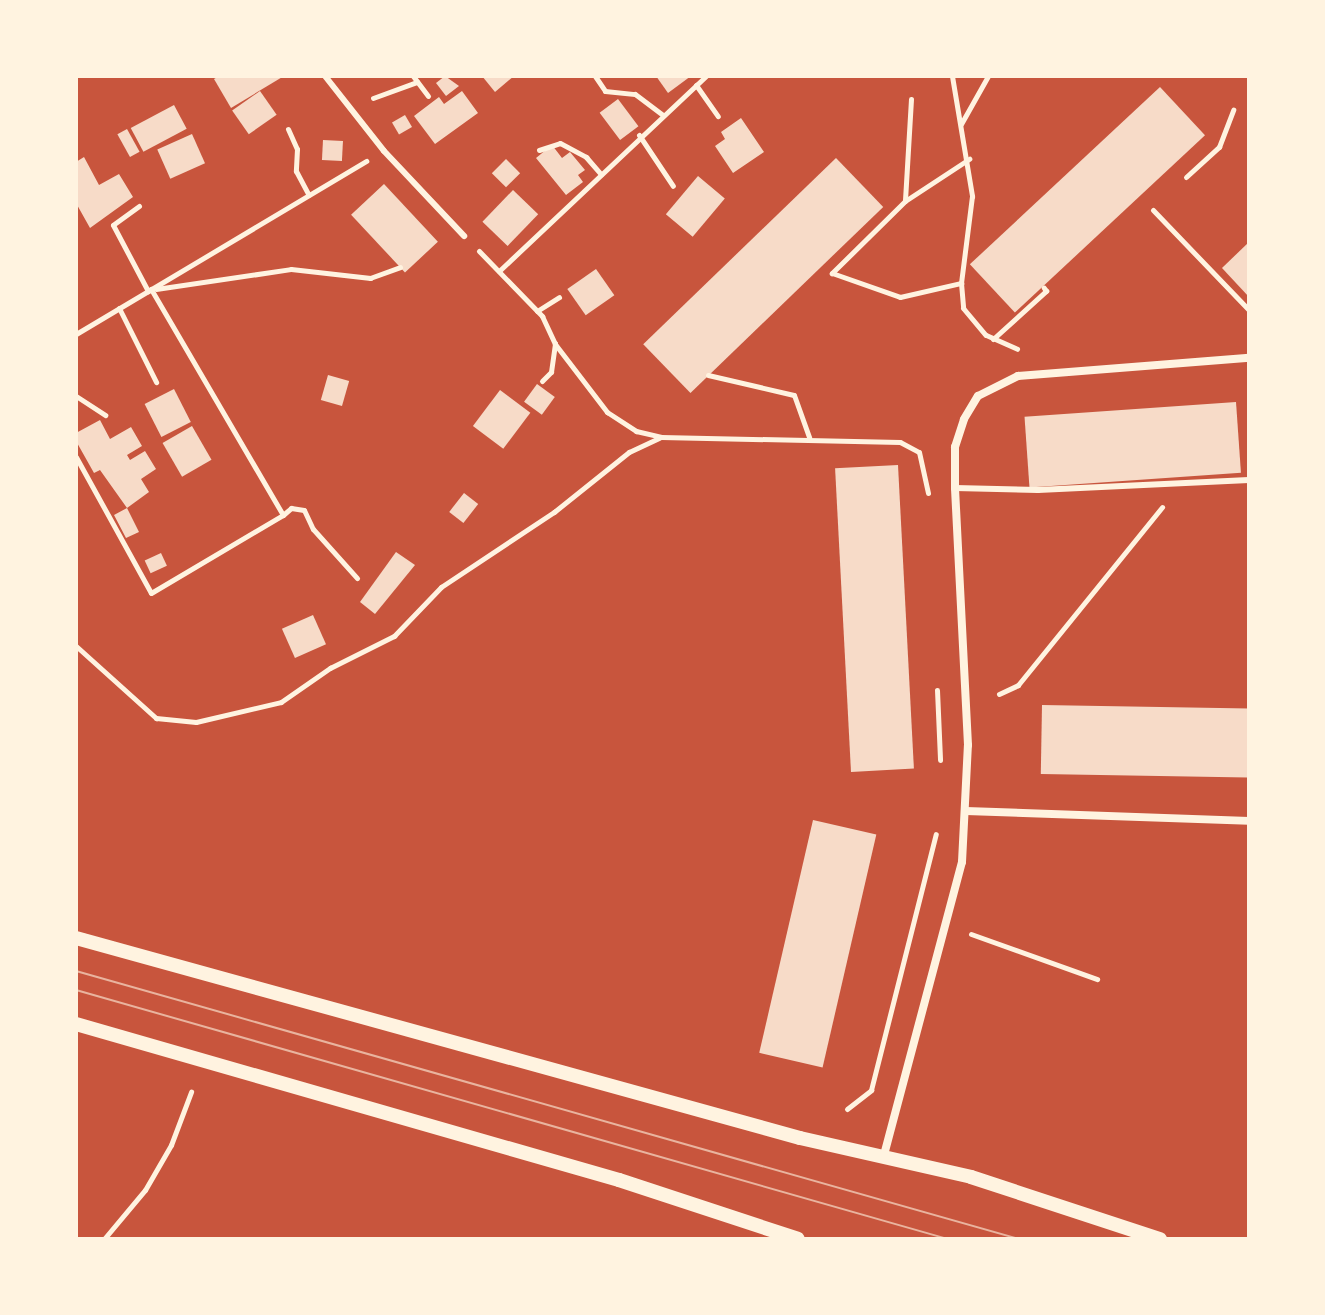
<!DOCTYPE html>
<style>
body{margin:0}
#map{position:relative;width:1325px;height:1315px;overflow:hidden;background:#c8553d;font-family:"Sofia Sans Condensed",sans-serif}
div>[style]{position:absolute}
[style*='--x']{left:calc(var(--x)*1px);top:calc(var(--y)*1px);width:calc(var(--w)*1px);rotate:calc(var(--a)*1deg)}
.building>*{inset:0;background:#f7dbc8;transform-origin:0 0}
.path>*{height:5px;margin:-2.5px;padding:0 2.5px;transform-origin:2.5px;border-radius:2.5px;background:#fff3e0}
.service>*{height:6px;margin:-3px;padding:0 3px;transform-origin:3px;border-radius:3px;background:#fff3e0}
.minor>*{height:8px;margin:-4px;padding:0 4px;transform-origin:4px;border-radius:4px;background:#fff3e0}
.tertiary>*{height:14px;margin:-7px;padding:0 7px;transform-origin:7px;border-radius:7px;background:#fff3e0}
.tram>*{height:2px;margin:-1px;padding:0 1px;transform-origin:1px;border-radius:1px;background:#e9b49f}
span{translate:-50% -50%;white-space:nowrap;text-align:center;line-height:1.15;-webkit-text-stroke:6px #fff3e0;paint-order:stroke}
.frame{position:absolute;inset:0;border:78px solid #fff3e0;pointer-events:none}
</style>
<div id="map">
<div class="building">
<div style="clip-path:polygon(219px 76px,284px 76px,231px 108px,214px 79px)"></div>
<div style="clip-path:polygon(445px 76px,459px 86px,446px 96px,436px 83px)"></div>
<div style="clip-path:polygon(482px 76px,514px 76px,495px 92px)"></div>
<div style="clip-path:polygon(656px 76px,691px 76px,668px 93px)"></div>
<div style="left:1160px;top:87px;width:66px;height:260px;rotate:47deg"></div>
<div style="left:260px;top:91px;width:29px;height:34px;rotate:55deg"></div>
<div style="clip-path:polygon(462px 91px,478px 113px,435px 144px,414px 116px,439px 97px,444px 104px)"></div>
<div style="left:618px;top:99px;width:34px;height:23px;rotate:53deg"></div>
<div style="left:174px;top:105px;width:27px;height:49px;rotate:62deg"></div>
<div style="left:405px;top:115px;width:14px;height:15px;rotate:60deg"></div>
<div style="clip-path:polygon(741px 118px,764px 152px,733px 173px,715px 146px,725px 139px,721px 132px)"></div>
<div style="left:127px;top:129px;width:26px;height:11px;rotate:61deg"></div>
<div style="left:192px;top:134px;width:32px;height:38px;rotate:66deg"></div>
<div style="left:323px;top:140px;width:20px;height:20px;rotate:3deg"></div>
<div style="clip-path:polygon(552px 145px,562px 158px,570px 152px,585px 170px,578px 175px,583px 182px,566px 195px,536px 158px)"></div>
<div style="clip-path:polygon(84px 157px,99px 185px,119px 174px,133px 197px,90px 228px,76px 203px,76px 162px)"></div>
<div style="left:836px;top:158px;width:68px;height:268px;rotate:46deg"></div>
<div style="left:506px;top:159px;width:20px;height:20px;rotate:45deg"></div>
<div style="left:698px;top:176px;width:35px;height:50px;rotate:40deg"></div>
<div style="left:384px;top:184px;width:79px;height:45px;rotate:47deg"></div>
<div style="left:513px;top:190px;width:35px;height:44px;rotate:44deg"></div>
<div style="clip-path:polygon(1249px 242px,1249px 297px,1222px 268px)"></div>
<div style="left:596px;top:269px;width:32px;height:35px;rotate:55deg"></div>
<div style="left:328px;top:375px;width:22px;height:26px;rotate:16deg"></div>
<div style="left:537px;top:384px;width:22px;height:22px;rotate:36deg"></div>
<div style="left:174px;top:389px;width:37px;height:33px;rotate:63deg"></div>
<div style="left:500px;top:390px;width:38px;height:45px;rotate:37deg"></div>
<div style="left:1236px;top:402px;width:71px;height:212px;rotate:86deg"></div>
<div style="clip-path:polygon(100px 420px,110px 439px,131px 427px,142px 446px,127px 455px,130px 460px,145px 451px,156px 469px,141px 479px,149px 492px,127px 508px,139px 532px,126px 538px,114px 515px,127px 508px,100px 470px,94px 473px,76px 441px,76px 433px)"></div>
<div style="left:192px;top:426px;width:39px;height:34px;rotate:60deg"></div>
<div style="left:898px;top:465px;width:304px;height:63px;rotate:87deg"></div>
<div style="left:464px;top:493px;width:18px;height:24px;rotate:38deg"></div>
<div style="clip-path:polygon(396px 552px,415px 565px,375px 614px,360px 602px)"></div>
<div style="left:161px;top:553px;width:14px;height:18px;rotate:65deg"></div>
<div style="left:313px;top:615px;width:32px;height:34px;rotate:66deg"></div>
<div style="left:1042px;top:705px;width:207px;height:69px;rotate:1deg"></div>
<div style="left:813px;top:820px;width:65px;height:239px;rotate:13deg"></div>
</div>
<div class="path">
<div style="--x:413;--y:76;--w:25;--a:53"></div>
<div style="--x:595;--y:76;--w:18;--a:56"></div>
<div style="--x:605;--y:91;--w:30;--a:6"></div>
<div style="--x:635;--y:94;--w:34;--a:37"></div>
<div style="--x:952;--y:76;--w:122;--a:80.5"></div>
<div style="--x:972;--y:196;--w:88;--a:97.2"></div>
<div style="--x:961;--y:283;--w:25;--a:85"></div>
<div style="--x:963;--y:308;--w:35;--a:50"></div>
<div style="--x:986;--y:335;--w:34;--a:24"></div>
<div style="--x:696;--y:85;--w:38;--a:55"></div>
<div style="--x:373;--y:98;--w:47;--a:-20"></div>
<div style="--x:911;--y:99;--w:102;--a:93.4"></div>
<div style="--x:905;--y:201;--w:77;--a:-33.3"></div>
<div style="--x:961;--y:124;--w:55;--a:-60.6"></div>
<div style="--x:288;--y:129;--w:22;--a:66"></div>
<div style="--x:297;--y:149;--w:22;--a:93"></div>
<div style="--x:296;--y:171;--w:27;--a:62"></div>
<div style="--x:639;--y:135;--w:61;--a:56.3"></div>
<div style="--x:539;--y:150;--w:22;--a:-18"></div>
<div style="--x:560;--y:143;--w:30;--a:28"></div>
<div style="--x:586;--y:157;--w:23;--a:49"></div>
<div style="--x:1186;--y:177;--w:45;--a:-42.3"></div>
<div style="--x:1219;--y:147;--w:40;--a:-69"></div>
<div style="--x:905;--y:201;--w:103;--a:135.4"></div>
<div style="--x:832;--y:273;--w:72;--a:19.4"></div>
<div style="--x:900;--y:297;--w:63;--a:-12.9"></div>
<div style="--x:139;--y:206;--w:32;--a:144"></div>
<div style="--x:113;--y:225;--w:75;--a:62.1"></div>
<div style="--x:1153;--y:210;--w:139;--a:46.2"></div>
<div style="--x:479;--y:251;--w:91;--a:45.9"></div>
<div style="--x:542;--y:316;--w:31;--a:65"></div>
<div style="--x:555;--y:344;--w:86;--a:52.6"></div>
<div style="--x:607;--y:412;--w:35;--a:33"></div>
<div style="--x:636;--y:431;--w:26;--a:13"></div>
<div style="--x:661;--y:437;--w:239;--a:1.2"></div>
<div style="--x:900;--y:442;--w:21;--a:28"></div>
<div style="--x:919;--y:452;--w:42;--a:77.6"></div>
<div style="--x:499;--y:271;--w:284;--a:-43.3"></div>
<div style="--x:156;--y:289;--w:136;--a:-8.4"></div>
<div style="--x:291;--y:269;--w:80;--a:6.5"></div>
<div style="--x:370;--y:278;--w:32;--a:-20"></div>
<div style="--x:119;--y:308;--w:83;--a:63.4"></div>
<div style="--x:537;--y:311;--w:26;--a:-32"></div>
<div style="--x:76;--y:334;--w:338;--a:-30.8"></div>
<div style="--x:993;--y:339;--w:72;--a:-42.2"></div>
<div style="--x:1046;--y:291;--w:4;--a:-124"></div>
<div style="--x:708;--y:375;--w:88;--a:13.1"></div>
<div style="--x:794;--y:395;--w:45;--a:70.3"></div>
<div style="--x:542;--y:381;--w:13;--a:-45"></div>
<div style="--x:551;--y:372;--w:29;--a:-82"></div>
<div style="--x:76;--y:396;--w:35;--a:33"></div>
<div style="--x:76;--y:457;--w:155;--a:61.1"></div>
<div style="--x:151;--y:593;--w:153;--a:-30.6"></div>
<div style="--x:283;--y:515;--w:262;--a:-120.3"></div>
<div style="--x:283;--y:515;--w:11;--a:-41"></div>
<div style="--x:291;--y:508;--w:13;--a:9"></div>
<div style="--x:304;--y:510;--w:21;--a:65"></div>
<div style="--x:313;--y:529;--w:66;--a:48.1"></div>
<div style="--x:76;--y:646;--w:108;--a:42"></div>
<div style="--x:156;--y:718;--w:40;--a:5.7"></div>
<div style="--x:196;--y:722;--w:87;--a:-13.2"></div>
<div style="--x:281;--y:702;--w:60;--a:-34.8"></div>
<div style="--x:330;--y:668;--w:72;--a:-26.6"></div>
<div style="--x:394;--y:636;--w:68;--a:-46.2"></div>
<div style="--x:441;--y:587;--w:136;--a:-33.6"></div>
<div style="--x:554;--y:512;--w:96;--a:-38.7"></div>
<div style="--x:629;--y:452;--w:33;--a:-25"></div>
<div style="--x:937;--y:690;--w:70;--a:87.5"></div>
<div style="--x:999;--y:694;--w:21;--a:-25"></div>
<div style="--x:1018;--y:685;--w:229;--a:-51"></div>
<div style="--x:971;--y:934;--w:134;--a:19.7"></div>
<div style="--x:847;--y:1109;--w:31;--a:-38"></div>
<div style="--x:871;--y:1090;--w:264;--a:-75.8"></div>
<div style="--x:104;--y:1239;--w:64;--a:-50.1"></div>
<div style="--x:145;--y:1190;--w:52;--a:-60"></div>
<div style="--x:171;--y:1145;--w:57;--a:-69.3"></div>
</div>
<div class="service">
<div style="--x:325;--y:76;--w:95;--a:51.8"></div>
<div style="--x:384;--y:151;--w:117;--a:46.7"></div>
<div style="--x:955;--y:488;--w:83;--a:1.4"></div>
<div style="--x:1038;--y:490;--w:211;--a:-2.7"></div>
</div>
<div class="minor">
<div style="--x:966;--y:811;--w:283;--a:2"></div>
<div style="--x:884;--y:1155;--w:303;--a:-75.1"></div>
<div style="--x:962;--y:862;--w:117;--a:-87.1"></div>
<div style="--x:968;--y:745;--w:257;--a:-92.9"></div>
<div style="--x:955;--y:488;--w:41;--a:-90"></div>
<div style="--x:955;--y:447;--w:29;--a:-72"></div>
<div style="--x:964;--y:419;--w:27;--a:-59"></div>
<div style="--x:978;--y:396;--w:45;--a:-26.6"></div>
<div style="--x:1018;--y:376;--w:232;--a:-4.5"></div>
</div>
<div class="tertiary">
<div style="--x:76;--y:938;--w:751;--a:15.44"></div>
<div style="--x:800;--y:1138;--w:175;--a:12.8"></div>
<div style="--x:971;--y:1177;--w:199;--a:18.2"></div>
<div style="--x:76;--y:1024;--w:565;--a:16.03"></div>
<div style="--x:619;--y:1180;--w:188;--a:18.2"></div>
</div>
<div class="tram">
<div style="--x:76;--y:971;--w:980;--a:15.87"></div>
<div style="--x:76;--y:990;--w:907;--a:15.94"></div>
</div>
<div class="frame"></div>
</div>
